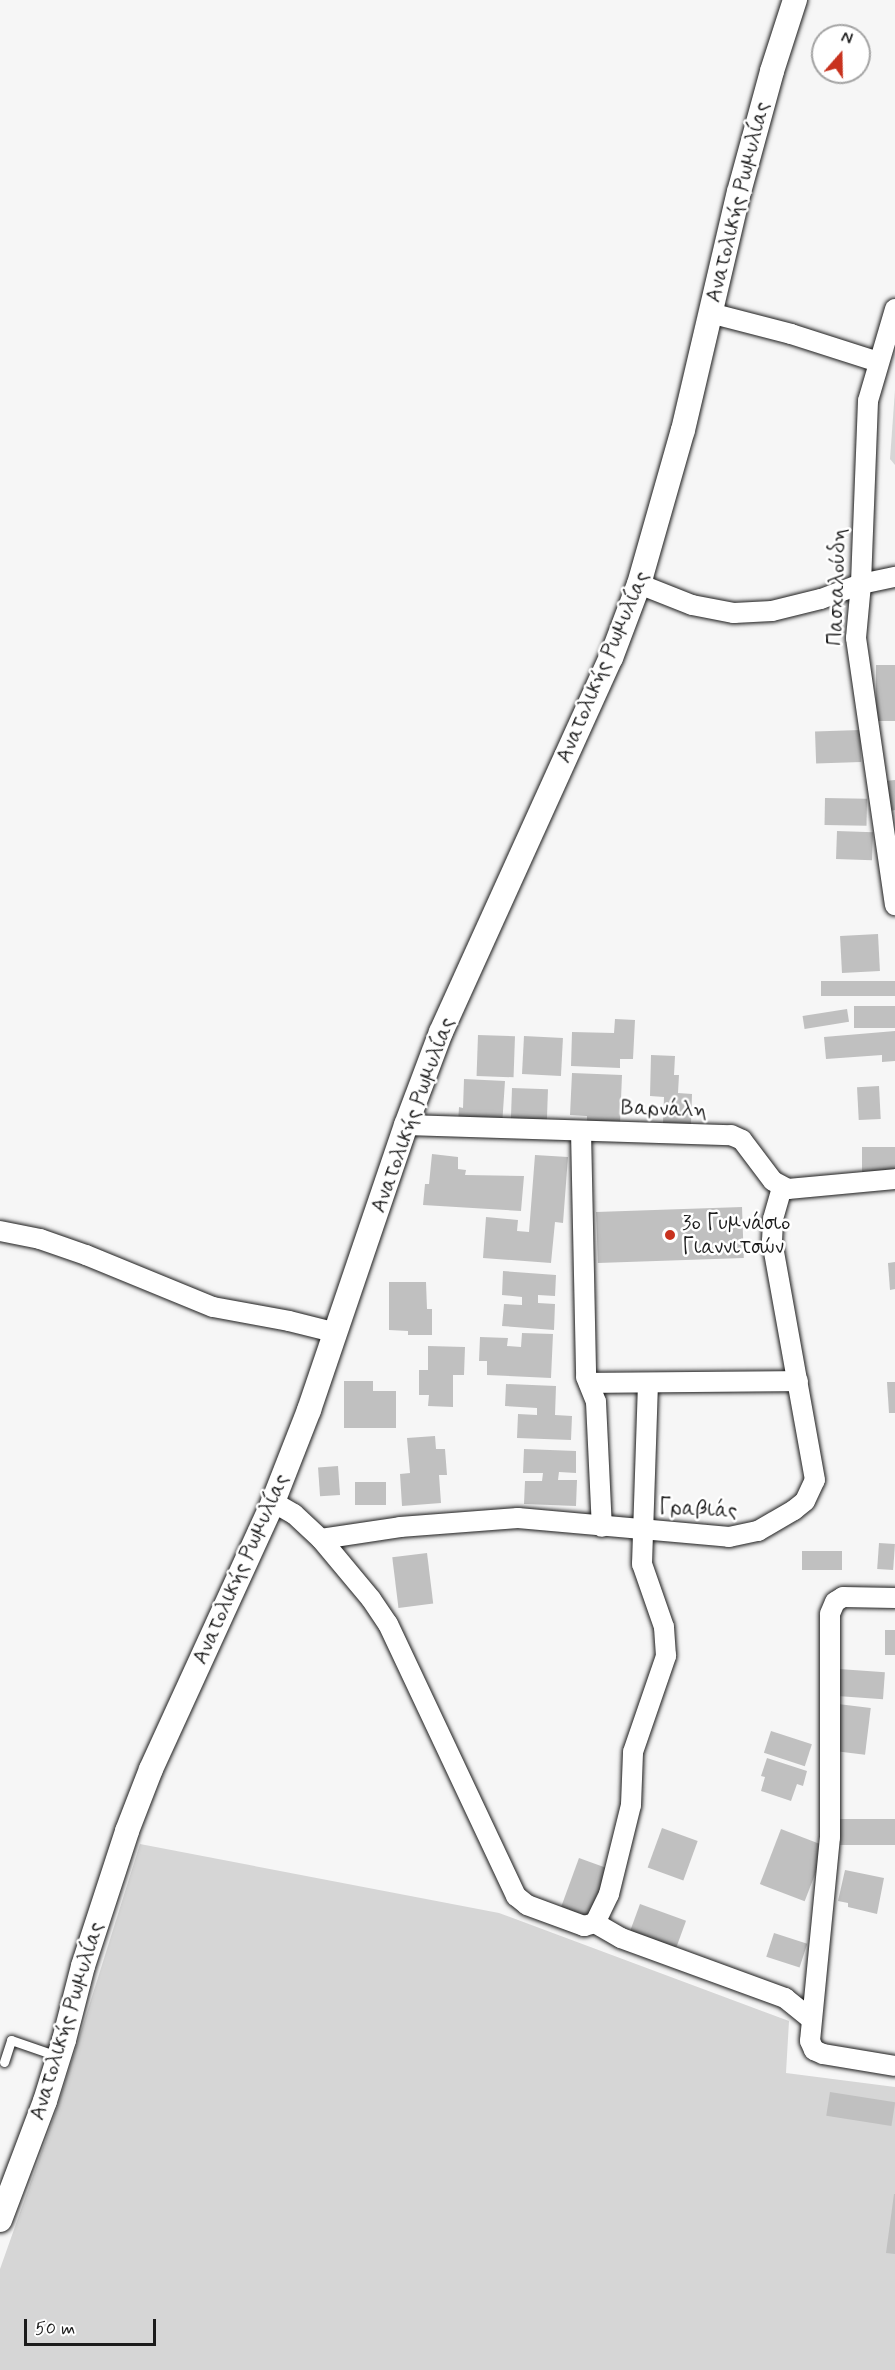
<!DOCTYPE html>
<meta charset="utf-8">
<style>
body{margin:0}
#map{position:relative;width:895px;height:2370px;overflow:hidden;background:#f6f6f6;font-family:Mynerve,sans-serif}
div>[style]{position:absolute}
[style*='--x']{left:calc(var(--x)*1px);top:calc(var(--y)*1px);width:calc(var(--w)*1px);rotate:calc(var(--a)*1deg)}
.green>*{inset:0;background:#d6d6d6}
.building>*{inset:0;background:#c0c0c0;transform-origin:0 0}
.roads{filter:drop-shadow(0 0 2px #1c1c1c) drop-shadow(0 0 2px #1c1c1c)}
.service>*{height:9px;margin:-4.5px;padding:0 4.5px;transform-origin:4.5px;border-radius:4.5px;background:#fff}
.minor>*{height:20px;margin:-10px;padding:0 10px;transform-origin:10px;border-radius:10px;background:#fff}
.tertiary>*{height:24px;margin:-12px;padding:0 12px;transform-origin:12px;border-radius:12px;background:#fff}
.dots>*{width:16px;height:16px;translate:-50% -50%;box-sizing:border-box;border:3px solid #fff;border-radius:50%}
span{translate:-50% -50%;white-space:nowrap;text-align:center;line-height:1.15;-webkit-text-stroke:5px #fff;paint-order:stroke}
.street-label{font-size:21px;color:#1c1c1c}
.poi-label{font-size:21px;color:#1c1c1c}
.left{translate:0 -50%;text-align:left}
.north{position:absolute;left:811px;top:24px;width:60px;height:60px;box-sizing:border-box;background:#fff;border:2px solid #a4a4a4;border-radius:50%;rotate:20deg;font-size:16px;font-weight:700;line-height:24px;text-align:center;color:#1c1c1c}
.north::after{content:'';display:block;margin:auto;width:21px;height:27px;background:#c8321e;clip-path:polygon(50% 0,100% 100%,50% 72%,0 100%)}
.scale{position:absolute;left:24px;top:2319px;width:132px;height:27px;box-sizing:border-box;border:3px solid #1c1c1c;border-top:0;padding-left:8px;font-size:18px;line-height:21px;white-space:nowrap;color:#1c1c1c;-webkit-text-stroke:4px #fff;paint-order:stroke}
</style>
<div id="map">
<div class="green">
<div style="clip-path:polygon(895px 390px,895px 465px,890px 459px)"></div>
<div style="clip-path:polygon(140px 1844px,499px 1913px,789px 2021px,786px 2073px,895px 2087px,895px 2370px,0 2370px,0 2269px,56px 2111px)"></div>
</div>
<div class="building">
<div style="left:895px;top:665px;width:56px;height:19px;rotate:90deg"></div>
<div style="left:860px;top:730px;width:32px;height:45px;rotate:88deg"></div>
<div style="clip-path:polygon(895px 780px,895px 810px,890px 811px,885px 781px)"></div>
<div style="left:825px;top:798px;width:42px;height:27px;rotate:1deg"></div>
<div style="left:837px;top:831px;width:36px;height:28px;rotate:2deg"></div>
<div style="left:878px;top:934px;width:37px;height:38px;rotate:87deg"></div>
<div style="left:895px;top:981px;width:15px;height:74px;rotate:90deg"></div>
<div style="left:895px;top:1006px;width:22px;height:41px;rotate:90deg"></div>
<div style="left:847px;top:1009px;width:13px;height:45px;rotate:81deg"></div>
<div style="clip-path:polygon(615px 1019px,635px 1020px,633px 1059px,620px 1059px,620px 1068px,571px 1066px,572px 1032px,614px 1033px)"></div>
<div style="clip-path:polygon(895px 1031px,895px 1061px,882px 1062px,882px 1055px,826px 1059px,824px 1037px)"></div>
<div style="left:478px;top:1035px;width:37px;height:41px;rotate:2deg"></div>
<div style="left:524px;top:1036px;width:39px;height:38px;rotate:3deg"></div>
<div style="clip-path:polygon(651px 1055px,675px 1056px,674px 1075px,679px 1075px,678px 1093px,692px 1094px,691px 1124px,663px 1123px,664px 1097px,650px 1096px)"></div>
<div style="clip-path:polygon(572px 1073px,622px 1075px,620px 1124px,587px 1122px,587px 1116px,570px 1115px)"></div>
<div style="clip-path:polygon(464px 1079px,505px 1081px,502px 1126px,458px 1123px,459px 1107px,463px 1108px)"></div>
<div style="left:879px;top:1086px;width:33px;height:22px;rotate:87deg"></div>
<div style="left:512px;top:1088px;width:36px;height:32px;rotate:2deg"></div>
<div style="left:895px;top:1147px;width:25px;height:33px;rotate:90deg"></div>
<div style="clip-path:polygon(432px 1154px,458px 1157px,458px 1169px,466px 1170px,465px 1175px,524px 1176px,521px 1211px,423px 1205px,425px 1184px,429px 1184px)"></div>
<div style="clip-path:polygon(535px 1155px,568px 1157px,563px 1223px,555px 1222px,551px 1263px,483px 1258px,486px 1217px,518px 1220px,517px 1231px,529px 1232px)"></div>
<div style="left:742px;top:1207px;width:51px;height:146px;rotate:88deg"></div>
<div style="clip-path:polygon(895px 1262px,895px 1289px,890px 1290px,888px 1263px)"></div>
<div style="clip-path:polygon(503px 1271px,556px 1275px,555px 1296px,538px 1295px,538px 1303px,555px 1304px,554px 1330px,502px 1326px,504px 1304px,522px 1305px,522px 1297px,502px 1295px)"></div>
<div style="clip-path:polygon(389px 1282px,426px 1282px,427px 1309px,432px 1309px,432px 1335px,408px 1335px,408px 1331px,389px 1330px)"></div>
<div style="clip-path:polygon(522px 1333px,553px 1334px,551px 1378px,487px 1375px,487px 1361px,479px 1361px,480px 1337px,508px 1338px,507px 1346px,521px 1347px)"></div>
<div style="clip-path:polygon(428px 1346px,465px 1347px,464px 1375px,453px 1375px,453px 1407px,428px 1406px,429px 1395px,419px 1395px,419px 1370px,428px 1370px)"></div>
<div style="clip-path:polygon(344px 1381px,373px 1381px,373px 1391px,396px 1391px,396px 1428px,344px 1428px)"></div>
<div style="clip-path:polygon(887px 1382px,895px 1382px,895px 1413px,889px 1413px)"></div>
<div style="clip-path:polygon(506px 1384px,556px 1386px,555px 1415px,572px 1416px,571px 1440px,517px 1438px,518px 1414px,537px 1415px,537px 1408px,505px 1406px)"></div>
<div style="clip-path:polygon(435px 1436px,436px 1449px,445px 1449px,447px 1475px,439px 1475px,441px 1503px,402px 1506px,400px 1474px,410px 1473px,407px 1438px)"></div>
<div style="clip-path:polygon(524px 1449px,576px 1451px,576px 1473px,559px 1472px,558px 1480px,577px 1480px,576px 1506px,524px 1504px,525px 1481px,542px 1481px,543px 1473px,523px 1473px)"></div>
<div style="left:338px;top:1466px;width:29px;height:20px;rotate:86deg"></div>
<div style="left:386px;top:1482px;width:23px;height:31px;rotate:90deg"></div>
<div style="left:879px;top:1543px;width:16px;height:26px;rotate:4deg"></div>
<div style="left:802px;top:1551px;width:40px;height:19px"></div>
<div style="left:427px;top:1553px;width:51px;height:35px;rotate:83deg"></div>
<div style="left:895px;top:1630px;width:25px;height:10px;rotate:90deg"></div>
<div style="left:839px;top:1669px;width:46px;height:27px;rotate:4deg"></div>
<div style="left:838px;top:1704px;width:33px;height:47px;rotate:7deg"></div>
<div style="left:771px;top:1731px;width:43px;height:23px;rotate:18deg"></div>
<div style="clip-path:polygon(767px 1758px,807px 1771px,803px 1786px,797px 1784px,791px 1801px,761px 1791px,765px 1777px,761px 1776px)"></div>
<div style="left:840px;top:1819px;width:55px;height:26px"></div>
<div style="left:662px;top:1828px;width:38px;height:42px;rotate:20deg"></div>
<div style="left:781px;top:1829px;width:48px;height:59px;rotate:21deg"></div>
<div style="left:579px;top:1858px;width:33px;height:52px;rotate:20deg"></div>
<div style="clip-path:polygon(845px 1870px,884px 1878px,877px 1914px,848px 1907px,848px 1903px,838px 1901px)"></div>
<div style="left:640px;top:1904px;width:49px;height:32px;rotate:20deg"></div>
<div style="left:774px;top:1933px;width:35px;height:25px;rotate:18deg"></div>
<div style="left:830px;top:2092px;width:66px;height:24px;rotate:9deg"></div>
<div style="clip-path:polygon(894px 2194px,895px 2194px,895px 2254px,886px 2253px)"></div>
</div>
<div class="roads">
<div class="service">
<div style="--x:4;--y:2062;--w:23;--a:-72"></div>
<div style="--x:11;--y:2040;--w:49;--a:19.2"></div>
</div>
<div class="minor">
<div style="--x:895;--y:309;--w:96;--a:106.4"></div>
<div style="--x:868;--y:401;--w:183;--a:92.2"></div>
<div style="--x:861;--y:584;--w:54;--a:95.3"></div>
<div style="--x:856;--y:638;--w:270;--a:81.7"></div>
<div style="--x:710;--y:313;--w:84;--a:14.5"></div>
<div style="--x:791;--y:334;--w:91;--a:17.8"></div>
<div style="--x:639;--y:584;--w:57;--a:21.6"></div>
<div style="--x:692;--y:605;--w:43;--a:10.8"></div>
<div style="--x:734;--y:613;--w:38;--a:-3"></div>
<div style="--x:772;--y:611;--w:50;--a:-13.8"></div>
<div style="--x:821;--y:599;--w:43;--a:-20.6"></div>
<div style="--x:861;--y:584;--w:35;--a:-12"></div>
<div style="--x:406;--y:1125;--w:325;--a:1.8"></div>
<div style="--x:731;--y:1135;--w:12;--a:24"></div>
<div style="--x:742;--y:1140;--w:51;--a:52.9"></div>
<div style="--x:773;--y:1181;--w:17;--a:28"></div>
<div style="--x:788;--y:1189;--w:107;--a:-5.3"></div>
<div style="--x:581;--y:1131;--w:246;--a:88.8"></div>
<div style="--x:586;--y:1377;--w:27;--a:68"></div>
<div style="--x:596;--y:1402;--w:125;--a:87.3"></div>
<div style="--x:0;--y:1231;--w:41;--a:11.3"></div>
<div style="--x:40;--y:1239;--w:49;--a:19.2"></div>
<div style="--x:86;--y:1255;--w:137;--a:22.3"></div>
<div style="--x:213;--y:1307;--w:77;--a:10.4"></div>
<div style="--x:289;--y:1321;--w:49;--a:14"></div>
<div style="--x:589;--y:1383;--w:209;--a:-0.5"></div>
<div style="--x:273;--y:1502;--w:24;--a:30"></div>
<div style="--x:294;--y:1514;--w:37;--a:43"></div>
<div style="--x:321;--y:1539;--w:80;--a:-8.6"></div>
<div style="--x:400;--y:1527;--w:118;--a:-4.4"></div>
<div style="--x:518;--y:1518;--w:212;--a:5.1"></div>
<div style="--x:729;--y:1537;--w:30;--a:-12"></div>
<div style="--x:758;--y:1531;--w:42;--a:-30.3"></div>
<div style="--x:794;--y:1510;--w:14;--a:-39"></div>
<div style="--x:805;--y:1501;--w:23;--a:-65"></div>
<div style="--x:815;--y:1480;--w:243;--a:-100.2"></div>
<div style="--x:772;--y:1241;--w:22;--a:-87"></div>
<div style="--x:773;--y:1219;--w:33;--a:-74"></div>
<div style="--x:321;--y:1539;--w:78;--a:50.2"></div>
<div style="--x:371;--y:1599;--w:30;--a:56"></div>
<div style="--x:388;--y:1624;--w:301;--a:64.8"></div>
<div style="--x:516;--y:1896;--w:14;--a:39"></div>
<div style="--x:527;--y:1905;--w:61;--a:20.2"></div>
<div style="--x:584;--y:1926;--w:11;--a:-15"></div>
<div style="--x:595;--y:1923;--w:32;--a:-64"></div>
<div style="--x:609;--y:1894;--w:92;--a:-76.1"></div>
<div style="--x:631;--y:1805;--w:53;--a:-87.8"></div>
<div style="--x:633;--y:1752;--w:102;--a:-71"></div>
<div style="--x:666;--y:1656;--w:29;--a:-94"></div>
<div style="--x:664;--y:1627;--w:67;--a:-109.2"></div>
<div style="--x:642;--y:1564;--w:181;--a:-88.1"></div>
<div style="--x:895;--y:1598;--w:52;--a:-178.9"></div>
<div style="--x:843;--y:1597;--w:9;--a:148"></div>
<div style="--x:835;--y:1602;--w:13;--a:113"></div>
<div style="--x:830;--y:1614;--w:223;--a:90"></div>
<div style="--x:830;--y:1837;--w:205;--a:95.6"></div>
<div style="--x:810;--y:2041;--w:10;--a:66"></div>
<div style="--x:814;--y:2050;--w:10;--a:24"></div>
<div style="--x:823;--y:2054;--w:73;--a:9.5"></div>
<div style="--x:595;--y:1923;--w:30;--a:30"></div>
<div style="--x:621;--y:1938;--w:175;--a:20.1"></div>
<div style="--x:785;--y:1998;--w:33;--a:39"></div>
</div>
<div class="tertiary">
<div style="--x:0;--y:2220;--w:127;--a:-69.3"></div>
<div style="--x:45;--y:2101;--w:64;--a:-72.7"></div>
<div style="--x:64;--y:2040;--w:76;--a:-75.6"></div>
<div style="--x:83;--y:1966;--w:142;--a:-71.9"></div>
<div style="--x:127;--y:1831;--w:66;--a:-68.8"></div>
<div style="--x:151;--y:1769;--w:294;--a:-65.4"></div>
<div style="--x:273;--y:1502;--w:99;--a:-68.6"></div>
<div style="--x:309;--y:1410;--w:301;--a:-71.2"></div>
<div style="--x:406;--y:1125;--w:99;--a:-69.4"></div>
<div style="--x:441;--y:1032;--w:411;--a:-65.6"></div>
<div style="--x:611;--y:658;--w:79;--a:-69.3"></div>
<div style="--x:639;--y:584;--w:160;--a:-74.1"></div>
<div style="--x:683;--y:430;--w:244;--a:-76.8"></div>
<div style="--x:739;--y:192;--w:125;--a:-74.7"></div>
<div style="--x:772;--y:71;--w:75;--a:-72.1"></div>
</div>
</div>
<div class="dots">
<div style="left:670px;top:1235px;background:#c8321e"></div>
</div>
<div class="street-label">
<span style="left:738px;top:202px;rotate:-76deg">Ανατολικής Ρωμυλίας</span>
<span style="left:837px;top:587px;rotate:-88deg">Πασχαλούδη</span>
<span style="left:603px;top:667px;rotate:-67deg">Ανατολικής Ρωμυλίας</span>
<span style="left:664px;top:1109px;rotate:2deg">Βαρνάλη</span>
<span style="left:413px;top:1115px;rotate:-70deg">Ανατολικής Ρωμυλίας</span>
<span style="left:698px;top:1509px;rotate:3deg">Γραβιάς</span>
<span style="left:241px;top:1569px;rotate:-66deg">Ανατολικής Ρωμυλίας</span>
<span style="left:67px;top:2021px;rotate:-73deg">Ανατολικής Ρωμυλίας</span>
</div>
<div class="poi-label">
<span class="left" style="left:682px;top:1235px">3ο Γυμνάσιο<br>Γιαννιτσών</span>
</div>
<div class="north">N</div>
<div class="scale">50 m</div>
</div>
